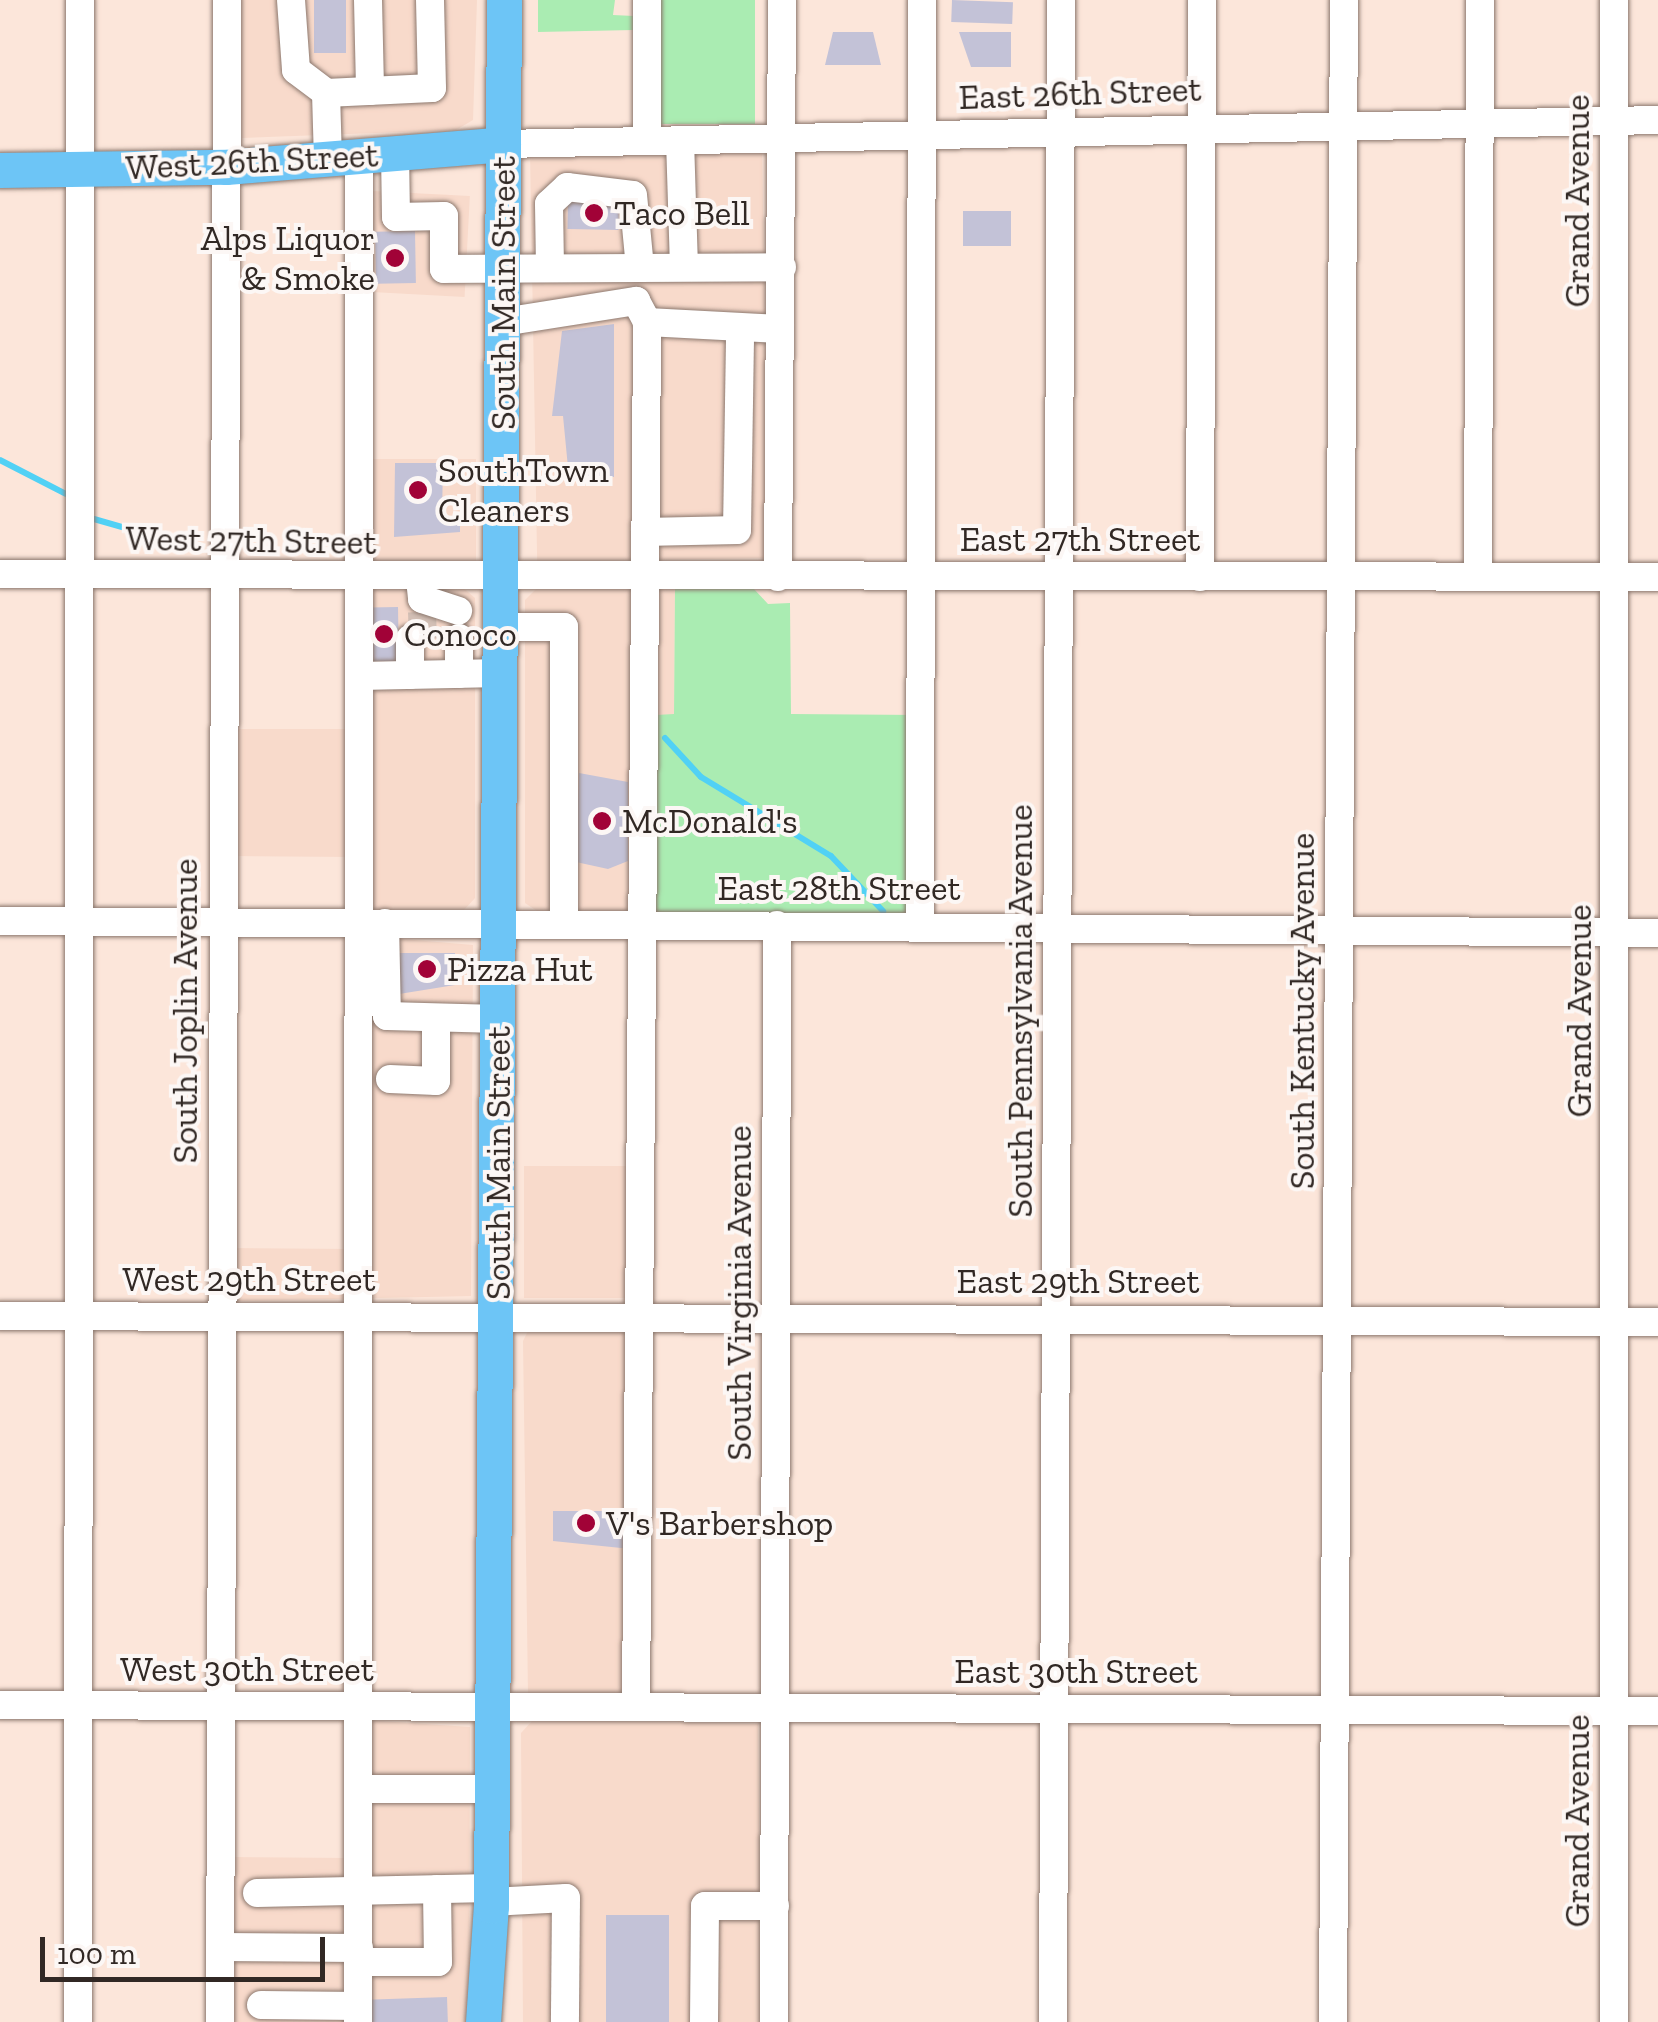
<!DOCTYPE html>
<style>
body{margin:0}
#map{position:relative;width:1658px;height:2022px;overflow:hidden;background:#fce6da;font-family:"Zilla Slab",serif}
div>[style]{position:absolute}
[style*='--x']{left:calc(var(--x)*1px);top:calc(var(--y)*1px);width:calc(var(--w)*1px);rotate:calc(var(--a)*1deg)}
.built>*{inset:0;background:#f8dacb;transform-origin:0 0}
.green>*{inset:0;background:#aaecb2;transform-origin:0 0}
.stream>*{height:6px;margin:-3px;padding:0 3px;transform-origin:3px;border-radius:3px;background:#51d1f5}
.building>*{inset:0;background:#c3c2d7;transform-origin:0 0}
.minor-tunnel>*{height:28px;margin-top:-14px;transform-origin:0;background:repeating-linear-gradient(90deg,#d3c0b6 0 28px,transparent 0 42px)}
.roads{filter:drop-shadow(0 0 2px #8c786e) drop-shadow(0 0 2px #8c786e)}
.minor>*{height:28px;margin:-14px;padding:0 14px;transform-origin:14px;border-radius:14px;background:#fff}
.major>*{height:35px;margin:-17.5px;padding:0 17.5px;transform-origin:17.5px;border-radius:17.5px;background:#6dc5f6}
.dots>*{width:28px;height:28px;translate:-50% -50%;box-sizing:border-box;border:5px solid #fcf7f5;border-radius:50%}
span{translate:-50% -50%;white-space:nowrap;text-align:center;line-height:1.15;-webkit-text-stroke:8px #fcf7f5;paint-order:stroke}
.street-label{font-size:35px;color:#312824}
.poi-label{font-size:35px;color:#312824}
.left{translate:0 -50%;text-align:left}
.right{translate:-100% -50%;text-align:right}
.scale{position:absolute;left:40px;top:1937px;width:285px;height:45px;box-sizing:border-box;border:5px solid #312824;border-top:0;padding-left:12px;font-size:30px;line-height:35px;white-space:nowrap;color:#312824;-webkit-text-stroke:8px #fcf7f5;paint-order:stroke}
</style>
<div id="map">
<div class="built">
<div style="clip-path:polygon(236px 0,477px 0,473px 120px,456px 130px,242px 138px)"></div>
<div style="left:762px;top:149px;width:409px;height:232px;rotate:89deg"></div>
<div style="left:354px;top:190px;width:116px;height:101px;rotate:3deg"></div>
<div style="left:355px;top:459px;width:121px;height:103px"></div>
<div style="clip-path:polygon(354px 585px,461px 586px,475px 598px,475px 898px,464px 910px,352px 911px,352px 857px,234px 856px,234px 729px,352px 729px)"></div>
<div style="clip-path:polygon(538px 587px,675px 588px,674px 715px,657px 715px,654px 912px,537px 911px,525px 903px,525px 600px)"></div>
<div style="clip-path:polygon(355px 935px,473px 945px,471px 1296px,237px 1301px,232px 1248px,353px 1249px)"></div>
<div style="left:524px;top:1166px;width:108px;height:132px"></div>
<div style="clip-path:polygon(643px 1328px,644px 1696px,528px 1693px,523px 1341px,528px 1331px)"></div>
<div style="clip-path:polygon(349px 1719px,470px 1727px,469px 2022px,229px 2022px,230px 1857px,347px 1858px)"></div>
<div style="clip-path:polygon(533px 1720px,758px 1724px,761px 2022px,523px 2022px,521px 1733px)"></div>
</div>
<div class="green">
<div style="clip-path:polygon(538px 0,615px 0,613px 15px,634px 16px,633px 30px,538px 32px)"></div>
<div style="left:649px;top:0;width:106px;height:124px"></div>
<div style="clip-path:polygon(675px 588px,754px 589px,768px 604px,790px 603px,791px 714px,920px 715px,917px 915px,655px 912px,656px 715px,674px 714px)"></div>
</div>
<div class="stream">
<div style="--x:0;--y:460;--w:74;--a:27.3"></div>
<div style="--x:94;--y:519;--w:84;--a:15.9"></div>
<div style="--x:665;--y:738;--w:53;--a:47.3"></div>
<div style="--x:701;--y:777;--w:152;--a:31.3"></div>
<div style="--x:831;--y:856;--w:76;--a:46.6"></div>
</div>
<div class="building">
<div style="left:314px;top:0;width:32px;height:53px"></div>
<div style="left:952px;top:0;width:61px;height:22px;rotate:2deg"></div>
<div style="clip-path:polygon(833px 32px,873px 32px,881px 65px,825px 65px)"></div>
<div style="clip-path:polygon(959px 32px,1011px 32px,1011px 67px,971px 67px)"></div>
<div style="left:568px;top:197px;width:51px;height:32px;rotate:1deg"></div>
<div style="left:963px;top:211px;width:48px;height:35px"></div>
<div style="left:415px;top:231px;width:52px;height:40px;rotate:89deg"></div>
<div style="clip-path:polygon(614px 324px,614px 477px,569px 478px,563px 416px,552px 416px,562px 331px)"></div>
<div style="clip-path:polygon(395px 463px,443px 463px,442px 517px,460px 518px,460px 532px,394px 537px)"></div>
<div style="left:398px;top:607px;width:54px;height:28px;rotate:89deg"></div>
<div style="clip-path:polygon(579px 773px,628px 782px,628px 861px,608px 869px,576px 862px)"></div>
<div style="clip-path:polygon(399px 953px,455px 953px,455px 985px,399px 994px)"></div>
<div style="clip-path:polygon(553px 1511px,620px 1511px,631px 1549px,553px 1541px)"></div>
<div style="left:606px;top:1915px;width:63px;height:107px"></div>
<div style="left:447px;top:1997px;width:25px;height:80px;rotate:88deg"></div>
</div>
<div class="minor-tunnel">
<div style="--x:422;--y:612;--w:27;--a:88"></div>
</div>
<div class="roads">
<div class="minor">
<div style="--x:291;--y:0;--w:70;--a:85.9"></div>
<div style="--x:296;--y:70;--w:38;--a:37"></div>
<div style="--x:326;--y:93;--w:106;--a:-2.7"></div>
<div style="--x:432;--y:88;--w:88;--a:-91.3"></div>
<div style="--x:368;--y:0;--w:91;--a:88.7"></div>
<div style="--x:326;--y:93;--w:66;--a:88.3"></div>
<div style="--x:647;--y:140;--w:140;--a:-90"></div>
<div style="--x:680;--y:140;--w:127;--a:88.2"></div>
<div style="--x:503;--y:144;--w:1155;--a:-1.19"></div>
<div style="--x:395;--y:153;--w:64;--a:89.1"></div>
<div style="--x:396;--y:217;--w:48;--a:-1.2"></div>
<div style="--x:444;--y:216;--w:53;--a:90"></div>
<div style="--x:444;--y:269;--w:338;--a:-0.3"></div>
<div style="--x:550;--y:268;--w:64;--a:-90.9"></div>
<div style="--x:549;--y:204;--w:25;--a:-43"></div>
<div style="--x:567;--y:187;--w:66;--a:6.9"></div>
<div style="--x:633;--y:195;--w:73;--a:84.5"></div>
<div style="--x:503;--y:322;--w:135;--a:-9"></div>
<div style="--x:636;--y:301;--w:24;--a:62"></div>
<div style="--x:645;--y:532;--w:92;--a:-1.2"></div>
<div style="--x:737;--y:530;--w:201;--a:-89.1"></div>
<div style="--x:0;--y:574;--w:1658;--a:0.1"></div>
<div style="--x:778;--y:577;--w:577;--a:-89.6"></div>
<div style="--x:1200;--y:577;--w:577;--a:-89.8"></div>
<div style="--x:1478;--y:577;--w:577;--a:-89.8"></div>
<div style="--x:420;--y:579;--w:20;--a:84"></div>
<div style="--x:422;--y:599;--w:38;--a:18"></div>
<div style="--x:501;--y:627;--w:63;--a:0"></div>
<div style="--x:564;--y:627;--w:297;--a:90"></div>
<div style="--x:410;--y:639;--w:36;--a:90"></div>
<div style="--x:459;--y:674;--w:36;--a:-90"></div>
<div style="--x:360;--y:676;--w:141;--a:-1.2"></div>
<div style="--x:0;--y:921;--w:1658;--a:0.41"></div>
<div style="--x:385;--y:923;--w:93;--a:88.8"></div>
<div style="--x:387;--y:1016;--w:112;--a:1.5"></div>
<div style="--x:920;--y:926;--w:926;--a:-89.88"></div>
<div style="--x:390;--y:1079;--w:46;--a:2.5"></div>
<div style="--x:436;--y:1081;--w:63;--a:-90"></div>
<div style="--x:0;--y:1316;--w:1658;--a:0.21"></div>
<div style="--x:0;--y:1705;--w:1658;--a:0.21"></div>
<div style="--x:636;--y:1706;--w:1384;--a:-89.54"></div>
<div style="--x:647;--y:322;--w:133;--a:3"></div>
<div style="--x:359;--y:1789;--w:133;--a:0"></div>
<div style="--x:257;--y:1893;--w:234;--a:-1.2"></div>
<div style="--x:491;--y:1902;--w:75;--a:-3.1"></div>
<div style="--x:566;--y:1898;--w:124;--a:90.5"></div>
<div style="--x:220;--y:1947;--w:139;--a:0.4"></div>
<div style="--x:359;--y:1962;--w:79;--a:0"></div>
<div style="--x:438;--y:1962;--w:73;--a:-90.8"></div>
<div style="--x:261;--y:2005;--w:97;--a:0.6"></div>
<div style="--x:78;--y:2022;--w:2022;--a:-89.94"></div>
<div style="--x:220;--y:2022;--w:2022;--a:-89.8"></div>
<div style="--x:358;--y:2022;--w:1866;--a:-89.97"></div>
<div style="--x:704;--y:2022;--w:116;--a:-89.5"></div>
<div style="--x:705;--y:1906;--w:70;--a:0"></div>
<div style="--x:774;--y:2022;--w:1097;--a:-89.84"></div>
<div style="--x:1053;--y:2022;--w:2022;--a:-89.77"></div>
<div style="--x:1333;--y:2022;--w:2022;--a:-89.69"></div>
<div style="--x:1614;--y:2022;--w:2022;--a:-90"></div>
</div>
<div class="major">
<div style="--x:0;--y:170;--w:226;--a:-0.8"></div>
<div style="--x:226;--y:167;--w:278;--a:-4.7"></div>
<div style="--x:483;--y:2022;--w:116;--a:-86.1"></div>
<div style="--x:491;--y:1906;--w:1906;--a:-89.61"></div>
</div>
</div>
<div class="dots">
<div style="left:594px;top:213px;background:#a10237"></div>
<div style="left:395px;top:258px;background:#a10237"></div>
<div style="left:418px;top:490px;background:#a10237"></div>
<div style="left:384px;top:634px;background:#a10237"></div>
<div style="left:602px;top:821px;background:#a10237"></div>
<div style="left:427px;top:969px;background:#a10237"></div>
<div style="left:586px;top:1523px;background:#a10237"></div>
</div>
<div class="street-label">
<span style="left:1080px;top:93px;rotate:-2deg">East 26th Street</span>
<span style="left:252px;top:161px;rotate:-3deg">West 26th Street</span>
<span style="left:1577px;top:201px;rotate:-90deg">Grand Avenue</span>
<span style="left:503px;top:293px;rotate:-90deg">South Main Street</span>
<span style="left:1080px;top:539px">East 27th Street</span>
<span style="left:251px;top:540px;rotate:1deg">West 27th Street</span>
<span style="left:839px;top:888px">East 28th Street</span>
<span style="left:185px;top:1011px;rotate:-90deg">South Joplin Avenue</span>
<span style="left:1020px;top:1011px;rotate:-90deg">South Pennsylvania Avenue</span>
<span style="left:1302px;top:1011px;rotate:-90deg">South Kentucky Avenue</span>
<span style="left:1579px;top:1011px;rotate:-90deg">Grand Avenue</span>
<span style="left:498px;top:1163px;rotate:-90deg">South Main Street</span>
<span style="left:249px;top:1279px">West 29th Street</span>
<span style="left:1078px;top:1281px">East 29th Street</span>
<span style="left:739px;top:1293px;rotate:-90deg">South Virginia Avenue</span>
<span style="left:247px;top:1669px">West 30th Street</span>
<span style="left:1076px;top:1671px">East 30th Street</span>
<span style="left:1577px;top:1821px;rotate:-90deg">Grand Avenue</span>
</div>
<div class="poi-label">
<span class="left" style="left:614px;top:213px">Taco Bell</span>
<span class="right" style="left:375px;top:258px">Alps Liquor<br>&amp; Smoke</span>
<span class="left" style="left:438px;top:490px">SouthTown<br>Cleaners</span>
<span class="left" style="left:404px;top:634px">Conoco</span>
<span class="left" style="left:622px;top:821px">McDonald's</span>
<span class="left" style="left:447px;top:969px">Pizza Hut</span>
<span class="left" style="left:606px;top:1523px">V's Barbershop</span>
</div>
<div class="scale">100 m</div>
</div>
